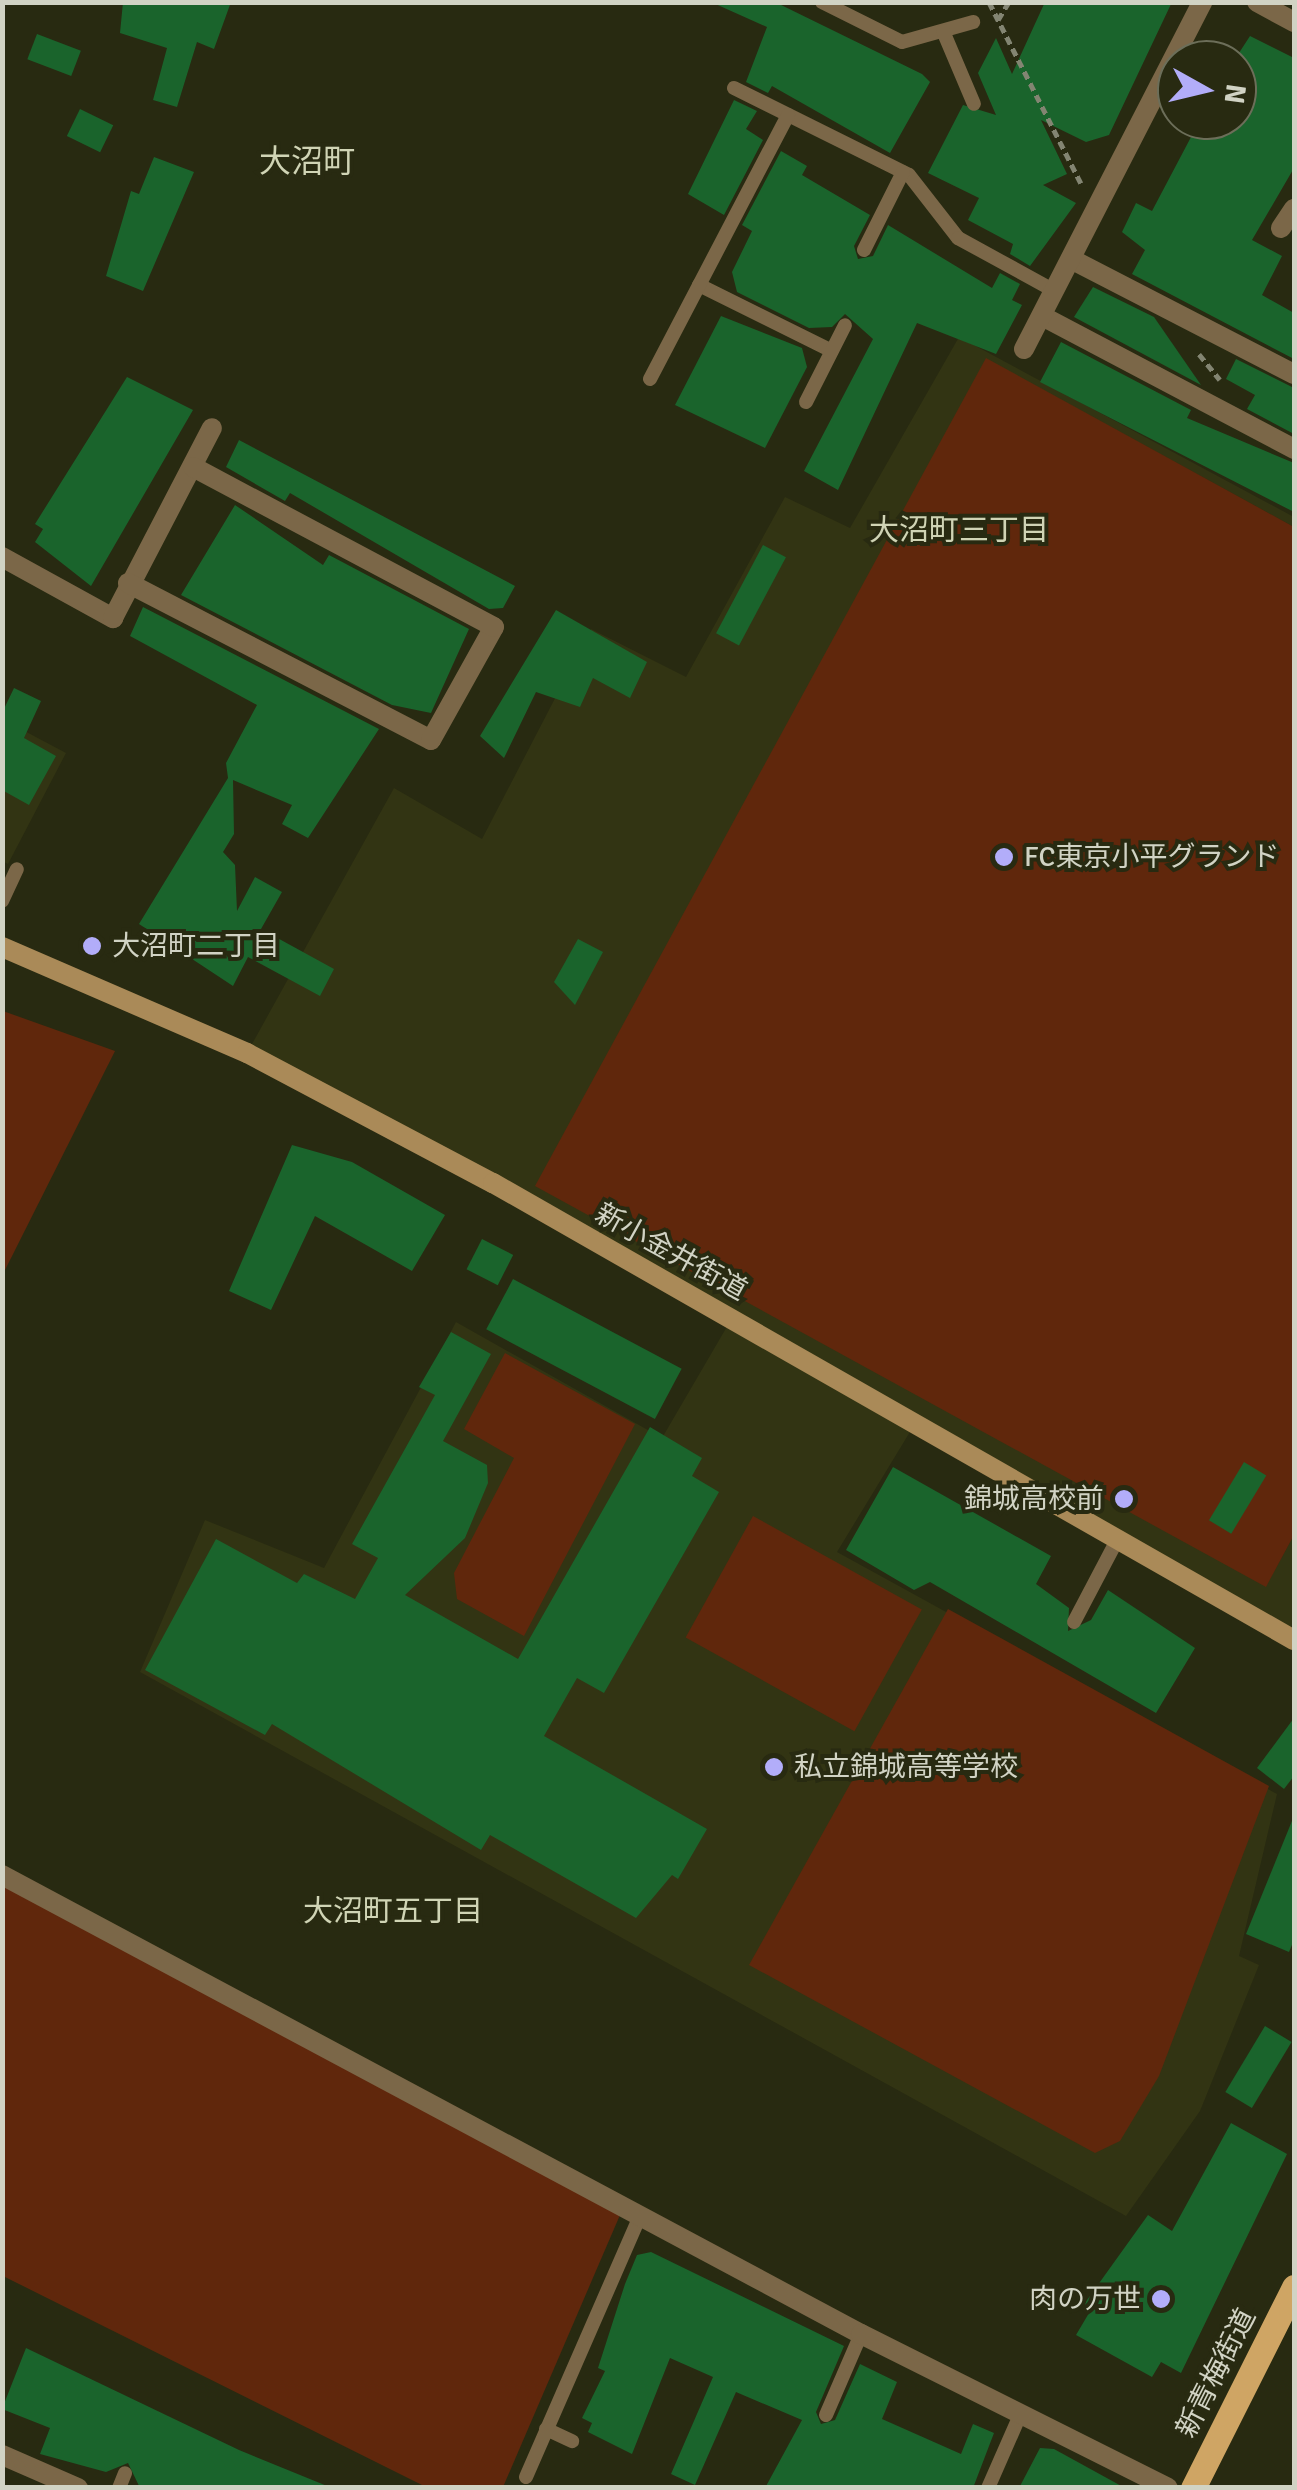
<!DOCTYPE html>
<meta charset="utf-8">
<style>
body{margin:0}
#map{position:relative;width:1297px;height:2490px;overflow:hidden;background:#282a11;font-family:Signika,"Noto Sans JP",sans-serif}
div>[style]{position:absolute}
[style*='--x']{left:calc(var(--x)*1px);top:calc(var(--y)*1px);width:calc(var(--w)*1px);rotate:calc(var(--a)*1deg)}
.built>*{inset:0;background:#323413}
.green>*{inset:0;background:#60270c;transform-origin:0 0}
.building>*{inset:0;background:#1a642c;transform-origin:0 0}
.path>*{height:5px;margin-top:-2.5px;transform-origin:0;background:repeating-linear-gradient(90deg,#838572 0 8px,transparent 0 13px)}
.service>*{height:14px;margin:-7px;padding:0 7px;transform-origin:7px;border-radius:7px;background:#7b6748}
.minor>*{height:20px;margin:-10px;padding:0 10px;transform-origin:10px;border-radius:10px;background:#7b6748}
.secondary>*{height:20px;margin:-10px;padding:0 10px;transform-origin:10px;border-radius:10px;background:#aa8a58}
.primary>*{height:25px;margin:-12.5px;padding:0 12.5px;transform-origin:12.5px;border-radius:12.5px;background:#cfa564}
.dots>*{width:28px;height:28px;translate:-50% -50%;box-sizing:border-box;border:5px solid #282a11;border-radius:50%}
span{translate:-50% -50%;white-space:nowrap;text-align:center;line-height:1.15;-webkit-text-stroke:8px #282a11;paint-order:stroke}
.poi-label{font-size:28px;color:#d1d3c4}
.left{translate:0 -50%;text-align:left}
.right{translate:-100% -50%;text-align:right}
.street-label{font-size:28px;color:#d1d3c4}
.neighbourhood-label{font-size:30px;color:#d0d4b5}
.quarter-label{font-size:32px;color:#d0d4b5}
.frame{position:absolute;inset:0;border:5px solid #d1d3c4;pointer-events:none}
.north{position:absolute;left:1157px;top:40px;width:100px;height:100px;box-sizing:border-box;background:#282a11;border:2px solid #6c6e59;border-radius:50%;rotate:98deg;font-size:28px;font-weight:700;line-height:40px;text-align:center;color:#d1d3c4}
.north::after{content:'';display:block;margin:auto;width:35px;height:45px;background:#b2adf9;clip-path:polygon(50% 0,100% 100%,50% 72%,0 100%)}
</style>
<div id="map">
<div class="built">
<div style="clip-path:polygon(959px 337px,1294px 517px,1294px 527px,986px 359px,1266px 1586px,1294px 1535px,1294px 1640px,916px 1422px,837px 1552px,1277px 1794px,1239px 1956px,1259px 1965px,1200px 2111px,1126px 2216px,140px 1672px,205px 1520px,324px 1568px,456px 1322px,662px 1438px,732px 1318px,247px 1053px,394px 788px,482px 839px,591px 629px,686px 677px,785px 497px,850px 528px)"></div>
<div style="clip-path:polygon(2px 719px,66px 753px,8px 864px,2px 861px)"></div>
</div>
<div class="green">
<div style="clip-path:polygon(986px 358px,1294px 527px,1294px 1535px,1266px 1587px,535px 1186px)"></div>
<div style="clip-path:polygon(3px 1011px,115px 1051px,3px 1274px,2px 1011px)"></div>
<div style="clip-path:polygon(505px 1353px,635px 1424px,524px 1636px,457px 1599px,454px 1573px,514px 1458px,464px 1429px)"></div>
<div style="left:753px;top:1516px;width:193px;height:139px;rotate:29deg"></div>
<div style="clip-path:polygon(948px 1609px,1269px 1786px,1159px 2076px,1120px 2141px,1095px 2153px,749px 1965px)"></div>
<div style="clip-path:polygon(2px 1883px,623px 2208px,503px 2487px,426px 2487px,3px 2276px)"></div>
</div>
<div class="building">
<div style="clip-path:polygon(123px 2px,231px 2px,214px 49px,197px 42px,177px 107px,153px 100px,167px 48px,120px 33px)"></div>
<div style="clip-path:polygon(711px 2px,775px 2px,922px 74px,930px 82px,890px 153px,772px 86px,768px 93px,746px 82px,767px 27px)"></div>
<div style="clip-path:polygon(1045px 2px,1172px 2px,1109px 135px,1086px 142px,1041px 120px,1067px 174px,1043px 185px,1076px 203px,1030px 266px,1010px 254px,1013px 244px,968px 220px,979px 198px,928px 173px,963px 105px,996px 115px,978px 73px,996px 38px,1012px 74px)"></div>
<div style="left:37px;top:34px;width:47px;height:27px;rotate:21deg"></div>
<div style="clip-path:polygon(1250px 36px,1294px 58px,1294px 168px,1252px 240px,1282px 256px,1262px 295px,1294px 313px,1294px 359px,1132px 274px,1145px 250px,1122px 232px,1136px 203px,1152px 211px,1200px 120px,1237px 120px,1237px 56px)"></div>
<div style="clip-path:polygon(734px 100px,757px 111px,746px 129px,763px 140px,724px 215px,688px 194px)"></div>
<div style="left:80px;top:109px;width:37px;height:30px;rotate:26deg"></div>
<div style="clip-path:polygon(781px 151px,807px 166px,802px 175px,870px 215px,854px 246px,858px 259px,873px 256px,888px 225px,992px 288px,1000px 273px,1020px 284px,1012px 300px,1022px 305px,996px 354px,917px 323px,838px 490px,804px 471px,873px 339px,845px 314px,832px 327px,809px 328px,737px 292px,732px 272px,752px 231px,742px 225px)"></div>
<div style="clip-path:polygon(154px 157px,194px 172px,143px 291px,106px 276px,131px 191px,139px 194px)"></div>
<div style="clip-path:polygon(1093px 287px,1154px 317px,1201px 385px,1074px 317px)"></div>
<div style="clip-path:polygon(721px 316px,802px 348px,807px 367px,765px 448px,675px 405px)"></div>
<div style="clip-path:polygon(1061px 342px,1191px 410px,1187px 418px,1294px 463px,1294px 512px,1040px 382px)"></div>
<div style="clip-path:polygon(1236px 359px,1294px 388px,1294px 434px,1247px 409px,1255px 395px,1226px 379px)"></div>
<div style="clip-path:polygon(127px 377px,193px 410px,91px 586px,35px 542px,43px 529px,35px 524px)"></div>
<div style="clip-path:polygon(239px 440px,515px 586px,503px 608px,489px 609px,290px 493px,285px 501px,226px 467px)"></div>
<div style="clip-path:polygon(235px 505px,323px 565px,329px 555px,469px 629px,431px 713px,392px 705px,181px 595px)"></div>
<div style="left:763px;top:545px;width:26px;height:100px;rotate:28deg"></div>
<div style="clip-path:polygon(143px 607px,379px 729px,308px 838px,282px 824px,292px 805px,233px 780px,234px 834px,223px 852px,235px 865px,237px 911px,255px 877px,282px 892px,261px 929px,334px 969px,320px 996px,248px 957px,233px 986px,139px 924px,228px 778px,226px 763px,257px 705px,130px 636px)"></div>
<div style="clip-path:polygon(556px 610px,647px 662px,630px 698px,593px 678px,580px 707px,536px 692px,504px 758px,480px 736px)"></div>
<div style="clip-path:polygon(14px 688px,41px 701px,24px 738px,56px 756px,29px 805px,2px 790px,2px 713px)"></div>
<div style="clip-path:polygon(578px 939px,603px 952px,575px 1005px,554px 982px)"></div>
<div style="clip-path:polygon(292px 1145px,352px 1162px,445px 1215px,412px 1271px,315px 1216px,271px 1310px,229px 1291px)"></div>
<div style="left:482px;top:1239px;width:35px;height:34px;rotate:27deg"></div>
<div style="left:513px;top:1279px;width:191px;height:57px;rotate:28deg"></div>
<div style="clip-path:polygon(451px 1332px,491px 1354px,443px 1441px,487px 1465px,488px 1483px,465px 1538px,405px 1595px,518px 1659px,650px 1427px,702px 1458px,692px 1476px,719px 1492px,604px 1693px,577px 1678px,544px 1736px,707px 1829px,678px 1879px,672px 1875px,636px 1918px,490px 1835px,481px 1850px,272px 1724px,265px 1735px,145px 1670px,216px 1539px,297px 1583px,304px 1574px,355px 1599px,378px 1558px,352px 1544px,435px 1395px,419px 1387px)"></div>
<div style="left:1244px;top:1462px;width:26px;height:68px;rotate:31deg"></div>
<div style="clip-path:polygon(893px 1467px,1051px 1556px,1036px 1584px,1069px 1608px,1068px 1631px,1091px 1620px,1108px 1590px,1195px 1648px,1156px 1713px,930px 1582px,914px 1590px,846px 1550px)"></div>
<div style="clip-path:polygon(1294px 1718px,1294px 1776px,1284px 1789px,1257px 1768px)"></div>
<div style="clip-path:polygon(1294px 1816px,1294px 1940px,1289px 1952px,1246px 1934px)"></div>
<div style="left:1265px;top:2026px;width:31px;height:77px;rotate:31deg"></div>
<div style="clip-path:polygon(1231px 2123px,1287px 2154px,1181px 2373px,1161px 2362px,1152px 2377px,1076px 2335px,1089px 2313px,1082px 2307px,1148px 2215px,1172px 2231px)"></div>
<div style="clip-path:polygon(651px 2252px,844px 2346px,816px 2412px,821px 2424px,835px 2420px,860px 2364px,897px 2382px,882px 2419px,961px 2454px,973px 2424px,994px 2433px,973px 2488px,765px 2488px,802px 2420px,736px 2392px,695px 2485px,671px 2474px,713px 2377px,670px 2358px,632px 2454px,588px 2432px,592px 2423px,582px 2418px,605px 2371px,598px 2368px,625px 2284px,637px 2255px)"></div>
<div style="clip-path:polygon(26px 2348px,239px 2450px,332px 2488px,140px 2488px,128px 2463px,106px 2472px,40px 2454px,50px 2428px,2px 2409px)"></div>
<div style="clip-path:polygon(1040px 2448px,1054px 2449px,1125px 2488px,1019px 2488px)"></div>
</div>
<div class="path">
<div style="--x:989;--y:2;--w:203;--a:63.1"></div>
<div style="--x:998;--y:20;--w:21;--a:-59"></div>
<div style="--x:1199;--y:354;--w:33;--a:51"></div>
</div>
<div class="service">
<div style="--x:822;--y:2;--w:89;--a:26.6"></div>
<div style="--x:902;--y:42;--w:74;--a:-15.7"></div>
<div style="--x:943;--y:31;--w:79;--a:67"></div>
<div style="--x:734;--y:88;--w:195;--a:26.4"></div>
<div style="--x:909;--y:175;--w:80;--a:52.1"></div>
<div style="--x:958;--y:238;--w:111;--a:28.7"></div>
<div style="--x:864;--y:250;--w:87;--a:-63.4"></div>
<div style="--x:699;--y:285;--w:148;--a:26.4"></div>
<div style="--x:650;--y:379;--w:298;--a:-62.4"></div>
<div style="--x:806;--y:402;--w:86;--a:-63.1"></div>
<div style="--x:2;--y:901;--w:35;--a:-65"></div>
<div style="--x:1074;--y:1622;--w:93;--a:-62.3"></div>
<div style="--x:826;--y:2415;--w:88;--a:-66.6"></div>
<div style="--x:546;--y:2429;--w:29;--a:25"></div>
<div style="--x:526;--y:2477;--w:287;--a:-66.4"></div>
<div style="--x:119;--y:2488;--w:16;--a:-68"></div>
<div style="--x:988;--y:2488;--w:80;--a:-66.3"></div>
</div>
<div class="minor">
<div style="--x:1257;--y:2;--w:42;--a:28.4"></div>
<div style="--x:1281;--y:228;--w:23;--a:-56"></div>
<div style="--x:1071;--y:259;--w:251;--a:27.3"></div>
<div style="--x:1042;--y:316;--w:285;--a:27.8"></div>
<div style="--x:1024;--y:349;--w:390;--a:-62.8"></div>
<div style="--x:2;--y:557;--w:127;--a:28.8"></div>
<div style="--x:113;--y:618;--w:214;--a:-62.5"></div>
<div style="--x:128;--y:583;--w:341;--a:27.4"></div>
<div style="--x:431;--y:740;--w:129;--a:-60.9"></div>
<div style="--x:494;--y:627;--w:341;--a:-152"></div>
<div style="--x:2;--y:1875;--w:974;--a:28.12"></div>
<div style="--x:861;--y:2334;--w:343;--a:26.6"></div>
<div style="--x:2;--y:2455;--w:83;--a:23.5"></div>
</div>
<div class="secondary">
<div style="--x:2;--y:947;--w:267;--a:23.4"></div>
<div style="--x:247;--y:1053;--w:278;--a:27.9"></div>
<div style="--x:493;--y:1183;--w:922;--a:29.71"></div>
</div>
<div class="primary">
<div style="--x:1193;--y:2488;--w:225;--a:-63.3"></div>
</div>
<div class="dots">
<div style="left:1004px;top:857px;background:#b2adf9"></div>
<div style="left:92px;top:946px;background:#b2adf9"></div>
<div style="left:1124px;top:1499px;background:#b2adf9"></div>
<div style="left:774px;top:1767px;background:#b2adf9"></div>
<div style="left:1161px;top:2299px;background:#b2adf9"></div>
</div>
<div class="poi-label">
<span class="left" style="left:1024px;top:857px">FC東京小平グランド</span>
<span class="left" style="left:112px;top:946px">大沼町二丁目</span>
<span class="right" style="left:1104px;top:1499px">錦城高校前</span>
<span class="left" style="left:794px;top:1767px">私立錦城高等学校</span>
<span class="right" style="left:1141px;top:2299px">肉の万世</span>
</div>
<div class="street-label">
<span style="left:671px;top:1252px;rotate:29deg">新小金井街道</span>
<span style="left:1216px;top:2373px;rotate:-63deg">新青梅街道</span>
</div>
<div class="neighbourhood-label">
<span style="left:959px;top:531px">大沼町三丁目</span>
<span style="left:393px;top:1912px">大沼町五丁目</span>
</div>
<div class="quarter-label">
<span style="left:307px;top:162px">大沼町</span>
</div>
<div class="frame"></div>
<div class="north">N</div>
</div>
